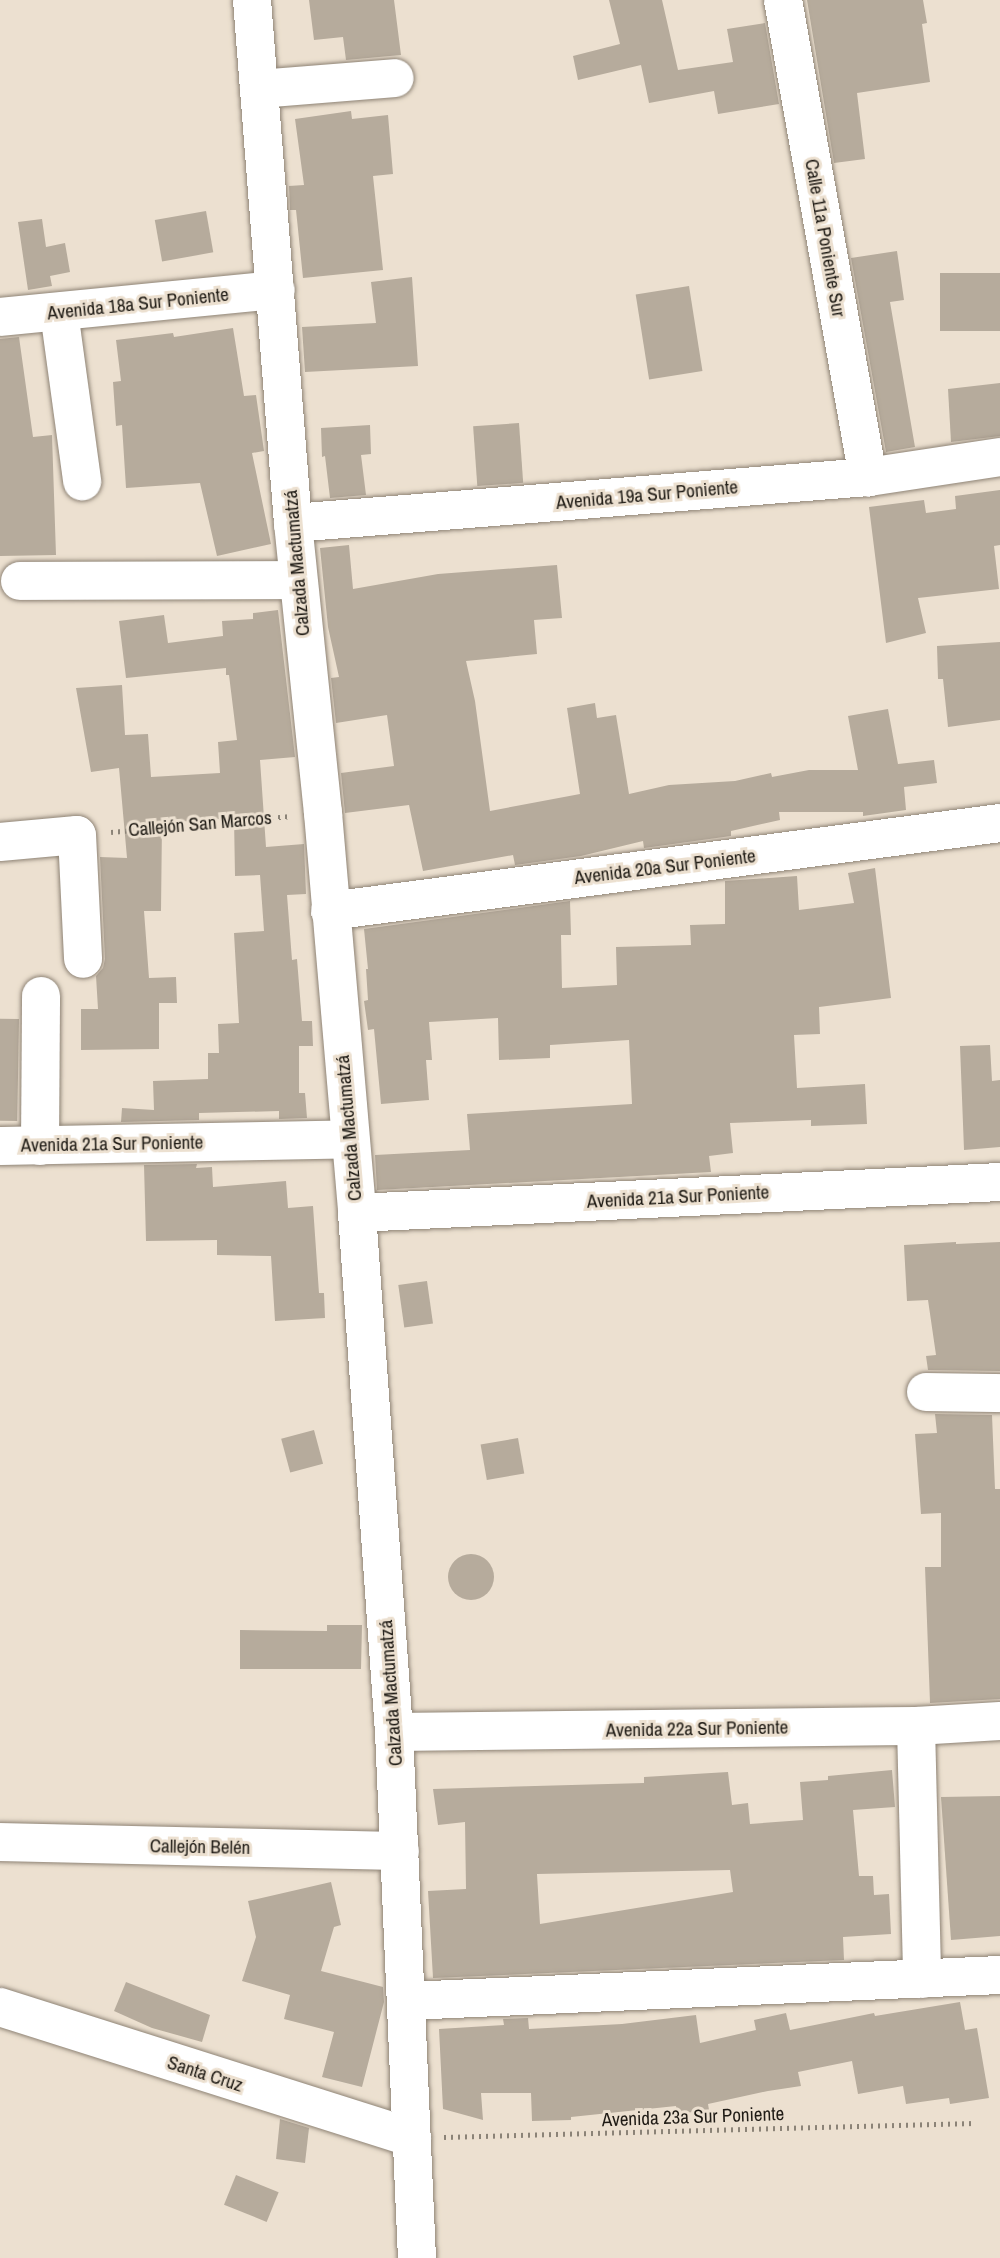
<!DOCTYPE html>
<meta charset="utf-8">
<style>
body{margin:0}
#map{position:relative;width:1000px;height:2258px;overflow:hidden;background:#ece0d0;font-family:"Archivo Narrow",sans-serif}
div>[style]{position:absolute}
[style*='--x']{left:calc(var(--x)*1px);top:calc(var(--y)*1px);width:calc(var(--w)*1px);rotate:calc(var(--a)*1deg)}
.building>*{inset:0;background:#b6ab9c;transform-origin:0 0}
.round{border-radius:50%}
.path>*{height:4.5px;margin-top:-2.25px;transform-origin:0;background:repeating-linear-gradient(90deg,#8b8377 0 2px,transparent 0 7px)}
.roads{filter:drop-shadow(0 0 2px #8e8375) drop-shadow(0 0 2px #8e8375)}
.minor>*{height:38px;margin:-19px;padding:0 19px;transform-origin:19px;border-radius:19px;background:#fff}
span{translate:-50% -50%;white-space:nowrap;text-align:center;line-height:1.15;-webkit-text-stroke:6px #ece0d0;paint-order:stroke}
.street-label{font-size:19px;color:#1f1b15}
</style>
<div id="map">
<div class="building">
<div style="clip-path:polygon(309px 0,394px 0,401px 55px,346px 60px,343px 37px,314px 40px)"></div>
<div style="clip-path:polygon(609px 0,662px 0,678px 70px,733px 62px,727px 29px,765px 23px,779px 104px,718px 114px,714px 91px,649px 103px,641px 65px,578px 80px,573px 56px,620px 44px)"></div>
<div style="clip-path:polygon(807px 0,923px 0,927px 23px,922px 24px,930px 82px,857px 93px,865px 159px,834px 163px)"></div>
<div style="clip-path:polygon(351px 111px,352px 119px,388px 115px,393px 174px,373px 176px,383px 270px,303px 278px,296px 210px,290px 210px,289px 186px,304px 185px,295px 119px)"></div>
<div style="left:206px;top:211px;width:42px;height:52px;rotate:80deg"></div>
<div style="clip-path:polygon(42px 219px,46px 247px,65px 243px,70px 272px,50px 276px,52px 286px,28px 290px,18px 222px)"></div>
<div style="clip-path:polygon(897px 251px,904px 300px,890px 302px,915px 447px,886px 452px,851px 258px)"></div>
<div style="left:1000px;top:273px;width:58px;height:60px;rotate:90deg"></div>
<div style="clip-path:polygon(412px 277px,418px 366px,305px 372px,302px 327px,376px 323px,371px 282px)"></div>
<div style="left:689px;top:286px;width:86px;height:54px;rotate:81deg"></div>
<div style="clip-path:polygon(233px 328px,244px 396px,256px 395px,264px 451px,252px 453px,271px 544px,217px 556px,200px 483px,126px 488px,122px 425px,116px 426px,113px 382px,121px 381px,116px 340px,173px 333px,174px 337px)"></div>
<div style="clip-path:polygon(19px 337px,33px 437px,52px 435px,56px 555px,0 556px,0 339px)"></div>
<div style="clip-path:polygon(1000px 383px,1000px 436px,951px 442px,948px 389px)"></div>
<div style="left:519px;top:423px;width:60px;height:46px;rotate:86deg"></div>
<div style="clip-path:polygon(370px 425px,371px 454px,361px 455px,366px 495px,330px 498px,325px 456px,322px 457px,321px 428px)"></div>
<div style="clip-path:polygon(1000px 490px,1000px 545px,994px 546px,999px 589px,918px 598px,926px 633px,886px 643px,869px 507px,924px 500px,926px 513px,956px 509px,955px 496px)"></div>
<div style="clip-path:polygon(349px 545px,353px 589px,438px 574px,557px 565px,562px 618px,534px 620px,537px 654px,466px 661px,475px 701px,490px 811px,580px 794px,567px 708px,595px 703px,597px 718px,616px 715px,629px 794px,669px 785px,735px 781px,771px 773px,772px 777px,809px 770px,858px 770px,848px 716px,888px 709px,898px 764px,934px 760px,937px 783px,904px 787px,906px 810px,863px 816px,863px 812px,779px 812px,780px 820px,731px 831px,731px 836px,644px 848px,643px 841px,581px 856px,515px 865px,513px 855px,423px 871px,409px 805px,345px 813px,341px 773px,394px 766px,387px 715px,336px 723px,331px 678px,339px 677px,328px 627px,320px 548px)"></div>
<div style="clip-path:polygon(278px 610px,295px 757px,260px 760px,266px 847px,304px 844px,306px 894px,287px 895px,292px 960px,297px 959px,302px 1021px,312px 1021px,313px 1046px,299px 1046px,299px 1093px,305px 1093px,307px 1118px,279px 1119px,279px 1111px,199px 1113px,199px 1120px,121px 1122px,122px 1108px,154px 1110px,153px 1081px,208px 1079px,208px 1053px,219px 1053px,218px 1024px,239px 1023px,234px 933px,264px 931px,260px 875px,235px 876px,234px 818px,162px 823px,161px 911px,144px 911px,149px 978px,176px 977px,177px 1003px,159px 1003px,159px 1049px,81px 1050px,81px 1009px,98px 1009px,96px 976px,103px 968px,105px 959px,100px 857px,127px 858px,119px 768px,91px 772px,76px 688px,122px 685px,125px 735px,148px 734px,151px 777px,220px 773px,218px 742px,237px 740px,229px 675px,226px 675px,226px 668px,126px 678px,119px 621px,164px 615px,168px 643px,223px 636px,222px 621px,253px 619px,253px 613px)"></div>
<div style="clip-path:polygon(1000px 642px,1000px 720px,948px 727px,943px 679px,938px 679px,937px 646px)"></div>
<div style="clip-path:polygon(875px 868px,891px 998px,819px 1007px,820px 1034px,794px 1035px,797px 1088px,865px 1084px,867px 1124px,811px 1126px,811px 1120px,730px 1123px,733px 1153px,709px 1156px,711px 1172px,377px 1190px,375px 1155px,470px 1150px,467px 1114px,632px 1104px,629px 1040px,550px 1045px,550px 1058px,499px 1060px,498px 1018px,429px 1022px,432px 1060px,426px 1060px,429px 1100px,381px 1104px,374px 1029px,368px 1030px,364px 1001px,368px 1000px,366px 969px,368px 969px,364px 929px,570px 901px,571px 935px,561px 935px,562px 988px,617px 985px,616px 947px,691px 945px,690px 925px,725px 924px,725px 881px,797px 876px,799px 910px,854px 903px,848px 873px)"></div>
<div style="left:19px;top:1019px;width:102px;height:19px;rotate:91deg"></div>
<div style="clip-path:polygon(990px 1045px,992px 1081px,1000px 1080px,1000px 1147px,964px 1150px,960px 1046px)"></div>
<div style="clip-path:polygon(197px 1164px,196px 1168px,212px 1167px,213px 1187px,286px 1181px,288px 1208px,313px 1206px,319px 1293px,324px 1293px,325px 1318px,275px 1321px,271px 1256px,217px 1255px,217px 1240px,146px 1241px,144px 1165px)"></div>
<div style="clip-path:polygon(956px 1242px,956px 1244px,1000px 1242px,1000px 1371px,928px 1370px,926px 1356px,936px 1355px,928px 1300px,907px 1301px,904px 1245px)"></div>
<div style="left:427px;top:1281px;width:43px;height:29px;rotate:82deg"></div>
<div style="clip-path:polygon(935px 1414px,992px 1415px,995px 1489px,1000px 1489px,1000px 1699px,930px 1703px,925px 1567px,941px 1567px,941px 1513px,921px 1514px,915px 1434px,937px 1433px)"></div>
<div style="left:314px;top:1430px;width:35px;height:34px;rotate:75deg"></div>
<div style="left:518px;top:1438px;width:36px;height:38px;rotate:80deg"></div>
<div class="round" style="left:448px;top:1554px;width:46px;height:46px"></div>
<div style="clip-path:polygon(327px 1625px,362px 1625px,361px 1669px,240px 1669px,240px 1630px,327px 1631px)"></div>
<div style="clip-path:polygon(evenodd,892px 1770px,895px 1807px,853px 1810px,859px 1876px,873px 1876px,874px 1895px,889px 1894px,891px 1934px,843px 1937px,844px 1960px,433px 1978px,428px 1891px,466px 1889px,465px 1822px,438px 1825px,433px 1789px,644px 1783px,644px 1777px,728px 1772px,732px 1805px,748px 1803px,750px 1824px,803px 1820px,800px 1782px,828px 1780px,828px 1776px,892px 1770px,730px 1870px,733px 1892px,540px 1924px,537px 1874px,730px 1870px)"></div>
<div style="clip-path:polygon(1000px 1796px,1000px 1936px,951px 1940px,941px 1797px)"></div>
<div style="clip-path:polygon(331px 1882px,341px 1925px,334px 1927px,321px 1971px,383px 1987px,384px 2002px,362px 2087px,322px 2077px,334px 2032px,284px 2019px,290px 1995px,242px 1981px,256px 1937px,248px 1901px)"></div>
<div style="clip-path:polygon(126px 1982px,210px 2015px,202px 2042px,152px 2028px,114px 2011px)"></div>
<div style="clip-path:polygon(960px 2002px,965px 2030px,977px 2028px,989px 2098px,950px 2104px,949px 2098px,906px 2104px,903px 2086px,858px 2094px,852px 2061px,798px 2072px,801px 2086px,768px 2091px,708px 2104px,709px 2110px,677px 2114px,676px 2106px,571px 2117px,571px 2120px,532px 2121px,531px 2093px,481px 2093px,483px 2120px,443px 2109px,439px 2029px,504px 2025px,503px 2019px,528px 2018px,529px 2029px,622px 2024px,696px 2015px,700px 2043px,756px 2030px,754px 2020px,786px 2013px,790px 2030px,874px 2013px,875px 2016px)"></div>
<div style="clip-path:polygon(280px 2119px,309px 2128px,305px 2163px,276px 2159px)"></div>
<div style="left:236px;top:2175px;width:46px;height:32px;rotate:22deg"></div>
</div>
<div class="path">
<div style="--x:111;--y:832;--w:181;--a:-5.1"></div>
<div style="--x:444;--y:2137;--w:531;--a:-1.51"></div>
</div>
<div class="roads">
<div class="minor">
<div style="--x:252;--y:0;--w:525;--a:85.52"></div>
<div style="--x:293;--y:523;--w:292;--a:84.1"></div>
<div style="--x:323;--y:813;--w:401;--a:85.1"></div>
<div style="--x:357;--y:1213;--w:520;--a:85.92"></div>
<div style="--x:394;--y:1732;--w:527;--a:87.5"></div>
<div style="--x:783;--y:0;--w:485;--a:79.9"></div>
<div style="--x:259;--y:89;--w:136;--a:-4.6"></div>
<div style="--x:59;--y:312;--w:171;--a:82.2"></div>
<div style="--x:0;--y:317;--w:277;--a:-5.6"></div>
<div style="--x:293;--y:523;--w:577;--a:-4.57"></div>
<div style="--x:868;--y:477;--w:134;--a:-8.6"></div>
<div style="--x:20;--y:581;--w:278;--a:-0.2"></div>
<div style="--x:0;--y:842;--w:77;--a:-5.2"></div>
<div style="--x:77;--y:835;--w:124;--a:87.2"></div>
<div style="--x:330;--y:911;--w:676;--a:-7.48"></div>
<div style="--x:0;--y:1146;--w:349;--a:-1.1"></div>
<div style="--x:40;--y:1146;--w:150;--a:-89.6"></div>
<div style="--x:357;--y:1213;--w:644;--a:-2.76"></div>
<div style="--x:926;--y:1392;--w:74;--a:0.8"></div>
<div style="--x:916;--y:1726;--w:253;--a:88.6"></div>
<div style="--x:394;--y:1732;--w:522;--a:-0.66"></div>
<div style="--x:916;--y:1726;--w:84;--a:-3.4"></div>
<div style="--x:0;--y:1842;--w:400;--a:1.3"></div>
<div style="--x:407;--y:2001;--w:594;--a:-2.51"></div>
<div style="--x:0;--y:2007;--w:432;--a:17.6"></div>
</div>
</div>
<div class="street-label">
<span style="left:825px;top:238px;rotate:80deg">Calle 11a Poniente Sur</span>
<span style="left:138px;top:304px;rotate:-6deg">Avenida 18a Sur Poniente</span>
<span style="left:647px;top:495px;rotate:-5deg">Avenida 19a Sur Poniente</span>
<span style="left:297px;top:563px;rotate:-95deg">Calzada Mactumatzá</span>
<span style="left:200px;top:824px;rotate:-5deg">Callejón San Marcos</span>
<span style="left:665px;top:867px;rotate:-7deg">Avenida 20a Sur Poniente</span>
<span style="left:349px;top:1128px;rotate:-95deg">Calzada Mactumatzá</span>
<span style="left:112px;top:1144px;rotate:-1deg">Avenida 21a Sur Poniente</span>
<span style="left:678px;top:1197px;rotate:-3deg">Avenida 21a Sur Poniente</span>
<span style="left:391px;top:1693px;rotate:-94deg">Calzada Mactumatzá</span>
<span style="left:697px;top:1729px;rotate:-1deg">Avenida 22a Sur Poniente</span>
<span style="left:200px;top:1847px;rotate:1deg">Callejón Belén</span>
<span style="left:205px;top:2074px;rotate:18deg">Santa Cruz</span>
<span style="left:693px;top:2117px;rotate:-2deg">Avenida 23a Sur Poniente</span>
</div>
</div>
